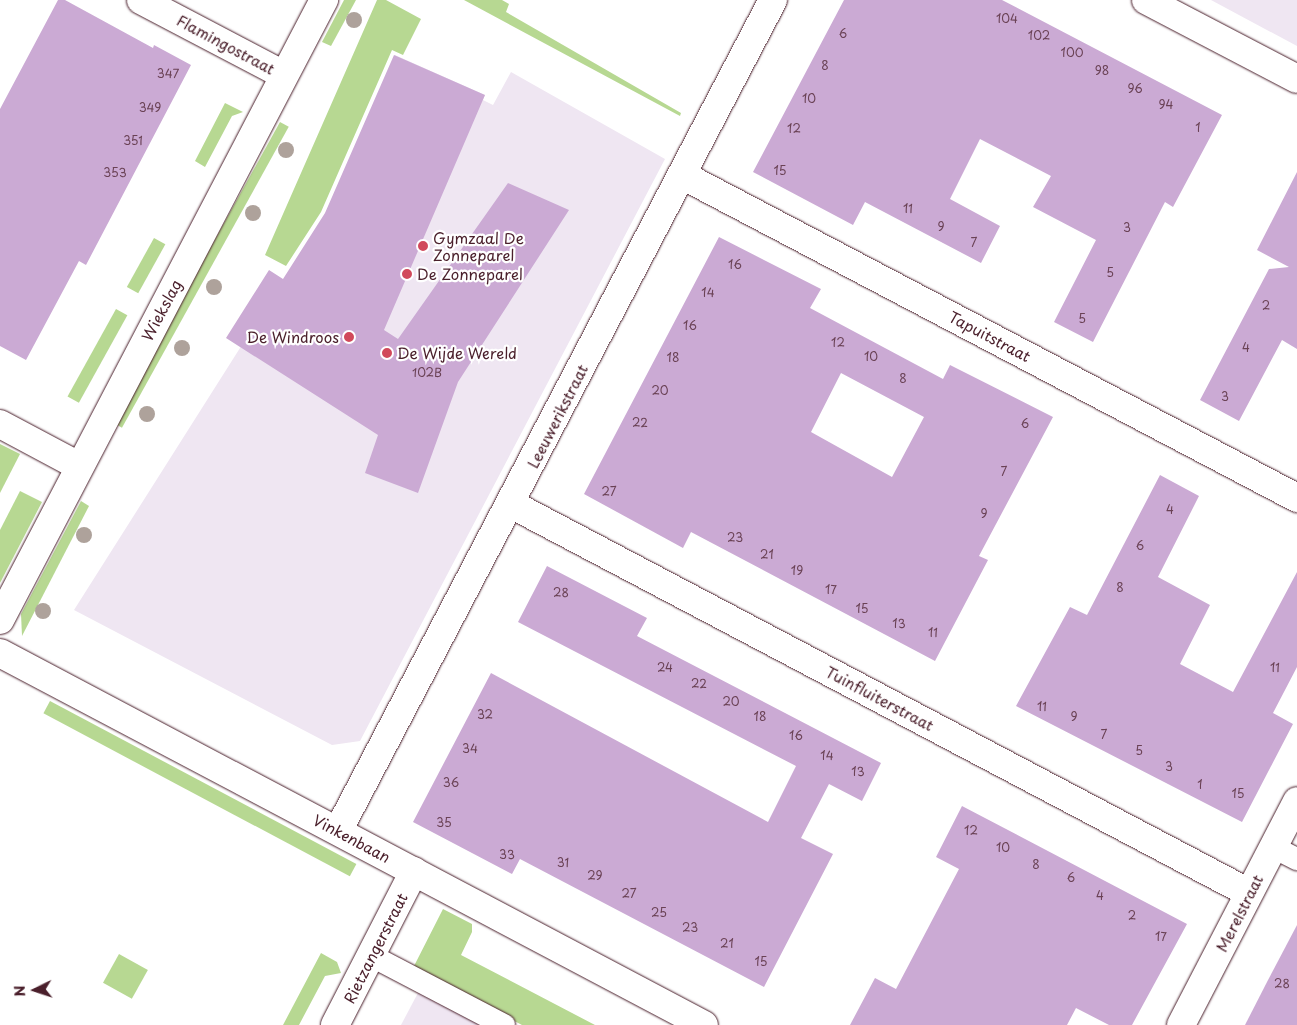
<!DOCTYPE html>
<style>
body{margin:0}
#map{position:relative;width:1297px;height:1025px;overflow:hidden;background:#fff;font-family:"Playpen Sans",sans-serif}
div>[style]{position:absolute}
[style*='--x']{left:calc(var(--x)*1px);top:calc(var(--y)*1px);width:calc(var(--w)*1px);rotate:calc(var(--a)*1deg)}
.built>*{inset:0;background:#efe6f2}
.green>*{inset:0;background:#b7d892;transform-origin:0 0}
.building>*{inset:0;background:#cbaad4}
.roads{filter:drop-shadow(0 0 1px #4a1f2b) drop-shadow(0 0 1px #4a1f2b)}
.service>*{height:22px;margin:-11px;padding:0 11px;transform-origin:11px;border-radius:11px;background:#fff}
.minor>*{height:28px;margin:-14px;padding:0 14px;transform-origin:14px;border-radius:14px;background:#fff}
.trees>*{width:16px;height:16px;margin:-8px;border-radius:50%;background:#aea29b}
.dots>*{width:14px;height:14px;translate:-50% -50%;box-sizing:border-box;border:2px solid #fff;border-radius:50%}
span{translate:-50% -50%;white-space:nowrap;text-align:center;line-height:1.15;-webkit-text-stroke:4.5px #fff;paint-order:stroke}
.number-label{font-size:12px;color:#6a4255}
.number-label span{-webkit-text-stroke-width:0}
.street-label{font-size:15px;color:#4a1f2b}
.poi-label{font-size:15px;color:#4a1f2b}
.left{translate:0 -50%;text-align:left}
.right{translate:-100% -50%;text-align:right}
.north{position:absolute;left:10px;top:965px;width:50px;height:50px;-webkit-text-stroke:4px #fff;paint-order:stroke;rotate:266deg;font-size:14px;font-weight:700;line-height:20px;text-align:center;color:#4a1f2b}
.north::after{content:'';display:block;margin:auto;width:18px;height:22px;background:#4a1f2b;clip-path:polygon(50% 0,100% 100%,50% 72%,0 100%)}
</style>
<div id="map">
<div class="built">
<div style="clip-path:polygon(1211px 0,1297px 0,1297px 46px)"></div>
<div style="clip-path:polygon(395px 55px,485px 95px,483px 100px,493px 105px,511px 72px,665px 159px,360px 741px,332px 745px,74px 610px,325px 214px)"></div>
<div style="clip-path:polygon(419px 991px,484px 1025px,401px 1025px)"></div>
</div>
<div class="green">
<div style="clip-path:polygon(344px 0,356px 0,331px 46px,322px 42px)"></div>
<div style="clip-path:polygon(377px 0,386px 0,421px 19px,403px 55px,392px 50px,321px 212px,286px 266px,265px 255px)"></div>
<div style="clip-path:polygon(464px 0,502px 0,509px 4px,506px 12px,681px 113px,680px 116px)"></div>
<div style="clip-path:polygon(225px 103px,243px 112px,232px 116px,205px 167px,195px 161px)"></div>
<div style="left:280px;top:122px;width:10px;height:344px;rotate:29deg"></div>
<div style="left:154px;top:238px;width:13px;height:56px;rotate:29deg"></div>
<div style="left:116px;top:309px;width:13px;height:100px;rotate:29deg"></div>
<div style="clip-path:polygon(0 444px,20px 454px,0 493px)"></div>
<div style="clip-path:polygon(20px 491px,42px 502px,0 583px,0 530px)"></div>
<div style="clip-path:polygon(81px 501px,89px 506px,22px 636px,21px 614px)"></div>
<div style="left:50px;top:701px;width:347px;height:14px;rotate:28deg"></div>
<div style="clip-path:polygon(443px 909px,472px 924px,472px 932px,461px 955px,595px 1025px,522px 1025px,413px 968px)"></div>
<div style="clip-path:polygon(321px 953px,337px 962px,341px 973px,325px 976px,299px 1025px,283px 1025px)"></div>
<div style="left:119px;top:954px;width:33px;height:33px;rotate:29deg"></div>
</div>
<div class="building">
<div style="clip-path:polygon(58px 0,65px 0,153px 48px,154px 45px,191px 65px,86px 265px,79px 261px,26px 360px,0 346px,0 109px)"></div>
<div style="clip-path:polygon(844px 0,1002px 0,1222px 115px,1173px 207px,1165px 202px,1093px 342px,1054px 322px,1096px 240px,1033px 207px,1051px 176px,980px 139px,950px 199px,1000px 226px,981px 263px,865px 202px,853px 225px,753px 172px)"></div>
<div style="clip-path:polygon(394px 55px,485px 95px,384px 330px,398px 339px,508px 183px,569px 210px,458px 382px,418px 493px,365px 473px,378px 435px,226px 338px,269px 270px,283px 279px,325px 213px)"></div>
<div style="clip-path:polygon(1297px 172px,1297px 349px,1282px 340px,1239px 421px,1200px 400px,1269px 269px,1289px 267px,1257px 250px)"></div>
<div style="clip-path:polygon(evenodd,719px 237px,821px 289px,810px 308px,943px 379px,950px 365px,1053px 417px,979px 556px,988px 560px,935px 661px,691px 532px,683px 548px,584px 494px,719px 237px,841px 373px,924px 417px,892px 477px,811px 432px,841px 373px)"></div>
<div style="clip-path:polygon(1160px 475px,1199px 496px,1158px 577px,1210px 605px,1180px 664px,1233px 692px,1297px 572px,1297px 667px,1273px 713px,1293px 724px,1242px 822px,1016px 706px,1070px 607px,1087px 615px)"></div>
<div style="clip-path:polygon(547px 566px,647px 618px,637px 636px,881px 763px,862px 801px,829px 784px,801px 838px,833px 854px,764px 987px,520px 859px,512px 874px,413px 822px,491px 673px,768px 822px,796px 766px,518px 622px)"></div>
<div style="clip-path:polygon(962px 806px,1187px 924px,1132px 1025px,1109px 1025px,1076px 1008px,1067px 1025px,850px 1025px,875px 978px,896px 989px,959px 869px,936px 857px)"></div>
<div style="clip-path:polygon(1297px 925px,1297px 1025px,1245px 1025px,1267px 982px)"></div>
</div>
<div class="roads">
<div class="service">
<div style="--x:1273;--y:847;--w:27;--a:27"></div>
<div style="--x:372;--y:956;--w:149;--a:27.6"></div>
</div>
<div class="minor">
<div style="--x:141;--y:0;--w:161;--a:27.7"></div>
<div style="--x:1146;--y:0;--w:170;--a:27.6"></div>
<div style="--x:682;--y:175;--w:695;--a:27.71"></div>
<div style="--x:0;--y:424;--w:89;--a:28"></div>
<div style="--x:511;--y:504;--w:834;--a:27.79"></div>
<div style="--x:0;--y:620;--w:700;--a:-62.41"></div>
<div style="--x:0;--y:653;--w:796;--a:27.85"></div>
<div style="--x:338;--y:831;--w:938;--a:-62.37"></div>
<div style="--x:335;--y:1025;--w:173;--a:-62.8"></div>
<div style="--x:1181;--y:1025;--w:252;--a:-62.6"></div>
</div>
</div>
<div class="trees">
<div style="left:354px;top:20px"></div>
<div style="left:286px;top:150px"></div>
<div style="left:253px;top:213px"></div>
<div style="left:214px;top:287px"></div>
<div style="left:182px;top:348px"></div>
<div style="left:147px;top:414px"></div>
<div style="left:84px;top:535px"></div>
<div style="left:43px;top:611px"></div>
</div>
<div class="dots">
<div style="left:423px;top:246px;background:#d1495b"></div>
<div style="left:407px;top:274px;background:#d1495b"></div>
<div style="left:349px;top:337px;background:#d1495b"></div>
<div style="left:387px;top:353px;background:#d1495b"></div>
</div>
<div class="number-label">
<span style="left:1007px;top:19px">104</span>
<span style="left:843px;top:34px">6</span>
<span style="left:1039px;top:36px">102</span>
<span style="left:1072px;top:53px">100</span>
<span style="left:825px;top:66px">8</span>
<span style="left:1102px;top:71px">98</span>
<span style="left:168px;top:74px">347</span>
<span style="left:1135px;top:89px">96</span>
<span style="left:809px;top:99px">10</span>
<span style="left:1166px;top:105px">94</span>
<span style="left:150px;top:108px">349</span>
<span style="left:1198px;top:128px">1</span>
<span style="left:794px;top:129px">12</span>
<span style="left:133px;top:141px">351</span>
<span style="left:780px;top:171px">15</span>
<span style="left:115px;top:173px">353</span>
<span style="left:908px;top:209px">11</span>
<span style="left:941px;top:227px">9</span>
<span style="left:1127px;top:228px">3</span>
<span style="left:974px;top:243px">7</span>
<span style="left:735px;top:265px">16</span>
<span style="left:1110px;top:273px">5</span>
<span style="left:708px;top:293px">14</span>
<span style="left:1266px;top:306px">2</span>
<span style="left:1082px;top:319px">5</span>
<span style="left:690px;top:326px">16</span>
<span style="left:838px;top:343px">12</span>
<span style="left:1246px;top:348px">4</span>
<span style="left:871px;top:357px">10</span>
<span style="left:673px;top:358px">18</span>
<span style="left:427px;top:373px">102B</span>
<span style="left:903px;top:379px">8</span>
<span style="left:660px;top:391px">20</span>
<span style="left:1225px;top:397px">3</span>
<span style="left:640px;top:423px">22</span>
<span style="left:1025px;top:424px">6</span>
<span style="left:1004px;top:472px">7</span>
<span style="left:609px;top:492px">27</span>
<span style="left:1170px;top:510px">4</span>
<span style="left:984px;top:514px">9</span>
<span style="left:735px;top:538px">23</span>
<span style="left:1140px;top:546px">6</span>
<span style="left:767px;top:555px">21</span>
<span style="left:797px;top:571px">19</span>
<span style="left:1120px;top:588px">8</span>
<span style="left:831px;top:590px">17</span>
<span style="left:561px;top:593px">28</span>
<span style="left:862px;top:609px">15</span>
<span style="left:899px;top:624px">13</span>
<span style="left:933px;top:633px">11</span>
<span style="left:665px;top:668px">24</span>
<span style="left:1275px;top:668px">11</span>
<span style="left:699px;top:684px">22</span>
<span style="left:731px;top:702px">20</span>
<span style="left:1042px;top:707px">11</span>
<span style="left:485px;top:715px">32</span>
<span style="left:760px;top:717px">18</span>
<span style="left:1074px;top:717px">9</span>
<span style="left:1104px;top:735px">7</span>
<span style="left:796px;top:736px">16</span>
<span style="left:470px;top:749px">34</span>
<span style="left:1139px;top:751px">5</span>
<span style="left:827px;top:756px">14</span>
<span style="left:1169px;top:767px">3</span>
<span style="left:858px;top:772px">13</span>
<span style="left:451px;top:783px">36</span>
<span style="left:1200px;top:785px">1</span>
<span style="left:1238px;top:794px">15</span>
<span style="left:444px;top:823px">35</span>
<span style="left:971px;top:831px">12</span>
<span style="left:1003px;top:848px">10</span>
<span style="left:507px;top:855px">33</span>
<span style="left:563px;top:863px">31</span>
<span style="left:1036px;top:865px">8</span>
<span style="left:595px;top:876px">29</span>
<span style="left:1071px;top:878px">6</span>
<span style="left:629px;top:894px">27</span>
<span style="left:1100px;top:896px">4</span>
<span style="left:659px;top:913px">25</span>
<span style="left:1132px;top:916px">2</span>
<span style="left:690px;top:928px">23</span>
<span style="left:1161px;top:937px">17</span>
<span style="left:727px;top:944px">21</span>
<span style="left:761px;top:962px">15</span>
<span style="left:1282px;top:984px">28</span>
</div>
<div class="street-label">
<span style="left:226px;top:44px;rotate:28deg">Flamingostraat</span>
<span style="left:161px;top:310px;rotate:-62deg">Wiekslag</span>
<span style="left:990px;top:336px;rotate:28deg">Tapuitstraat</span>
<span style="left:557px;top:416px;rotate:-63deg">Leeuwerikstraat</span>
<span style="left:880px;top:698px;rotate:28deg">Tuinfluiterstraat</span>
<span style="left:352px;top:838px;rotate:28deg">Vinkenbaan</span>
<span style="left:1239px;top:913px;rotate:-63deg">Merelstraat</span>
<span style="left:375px;top:948px;rotate:-63deg">Rietzangerstraat</span>
</div>
<div class="poi-label">
<span class="left" style="left:433px;top:246px">Gymzaal De<br>Zonneparel</span>
<span class="left" style="left:417px;top:274px">De Zonneparel</span>
<span class="right" style="left:339px;top:337px">De Windroos</span>
<span class="left" style="left:397px;top:353px">De Wijde Wereld</span>
</div>
<div class="north">N</div>
</div>
